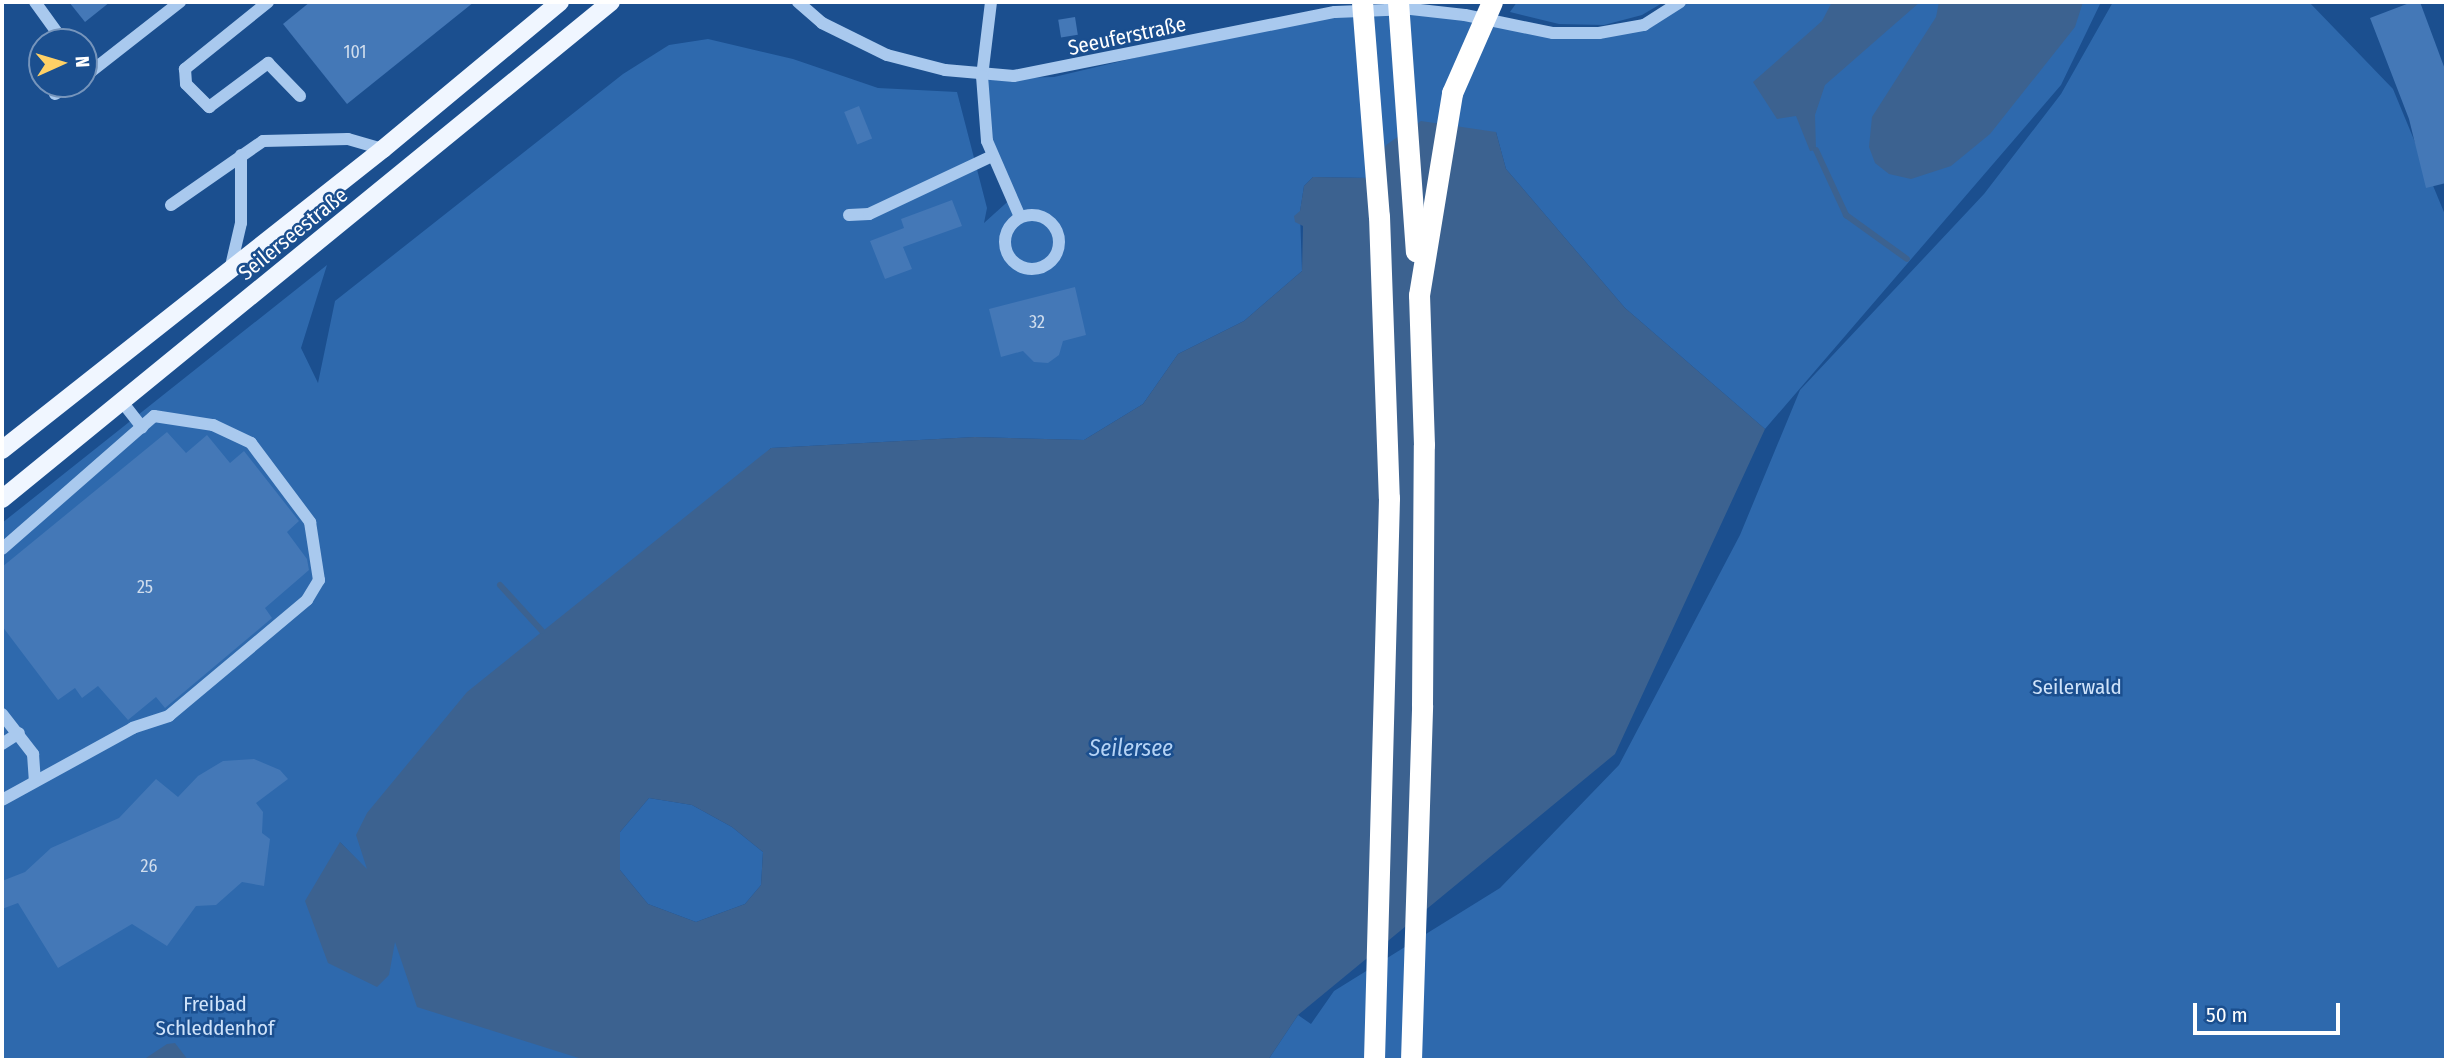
<!DOCTYPE html>
<meta charset="utf-8">
<style>
body{margin:0}
#map{position:relative;width:2448px;height:1062px;overflow:hidden;background:#1b4f8f;font-family:"Fira Sans Condensed",sans-serif}
div>[style]{position:absolute}
[style*='--x']{left:calc(var(--x)*1px);top:calc(var(--y)*1px);width:calc(var(--w)*1px);rotate:calc(var(--a)*1deg)}
.green>*{inset:0;background:#2e69ad}
.water>*{inset:0;background:#3c6290}
.stream>*{height:6px;margin:-3px;padding:0 3px;transform-origin:3px;border-radius:3px;background:#3c6290}
.building>*{inset:0;background:#4478b7;transform-origin:0 0}
.minor>*{height:12px;margin:-6px;padding:0 6px;transform-origin:6px;border-radius:6px;background:#a9c9ee}
.minor>.ring{margin:-6px;padding:0;box-sizing:content-box;background:none;border:12px solid #a9c9ee;border-radius:50%}
.major>*{height:18px;margin:-9px;padding:0 9px;transform-origin:9px;border-radius:9px;background:#f0f6ff}
.highway>*{height:21px;margin:-10.5px;padding:0 10.5px;transform-origin:10.5px;border-radius:10.5px;background:#fff}
.highway-bridge>*{height:21px;margin:-10.5px;padding:0 10.5px;transform-origin:10.5px;border-radius:10.5px;background:#fff}
span{translate:-50% -50%;white-space:nowrap;text-align:center;line-height:1.15;-webkit-text-stroke:5px #1b4f8f;paint-order:stroke}
.number-label{font-size:18px;color:#d0dded}
.number-label span{-webkit-text-stroke-width:0}
.street-label{font-size:21px;color:#fff}
.park-label{font-size:21px;color:#cfe3fa}
.water-label{font-size:23px;color:#b5d3f5;font-style:italic}
.frame{position:absolute;inset:0;border:4px solid #fff;pointer-events:none}
.north{position:absolute;left:28px;top:28px;width:70px;height:70px;box-sizing:border-box;background:#1b4f8f;border:2px solid #7695bc;border-radius:50%;rotate:86deg;font-size:19px;font-weight:700;line-height:28px;text-align:center;color:#fff}
.north::after{content:'';display:block;margin:auto;width:24px;height:32px;background:#ffd166;clip-path:polygon(50% 0,100% 100%,50% 72%,0 100%)}
.scale{position:absolute;left:2193px;top:1003px;width:147px;height:32px;box-sizing:border-box;border:4px solid #fff;border-top:0;padding-left:9px;font-size:21px;line-height:24px;white-space:nowrap;color:#fff;-webkit-text-stroke:5px #1b4f8f;paint-order:stroke}
</style>
<div id="map">
<div class="green">
<div style="clip-path:polygon(1517px 2px,1664px 2px,1642px 15px,1604px 25px,1559px 24px,1510px 12px)"></div>
<div style="clip-path:polygon(1689px 2px,2101px 2px,2061px 85px,1765px 429px,1625px 308px,1506px 169px,1496px 132px,1368px 178px,1313px 177px,1304px 186px,1300px 212px,1302px 271px,1244px 321px,1178px 354px,1143px 404px,1084px 440px,975px 437px,771px 448px,368px 871px,340px 842px,394px 940px,585px 1060px,2px 1060px,2px 523px,327px 265px,301px 348px,318px 383px,335px 301px,623px 74px,669px 45px,708px 39px,793px 59px,878px 88px,957px 92px,987px 208px,984px 223px,1015px 195px,995px 159px,984px 79px,1054px 77px,1287px 22px,1332px 16px,1407px 14px,1511px 25px,1645px 31px)"></div>
<div style="clip-path:polygon(2113px 2px,2309px 2px,2393px 89px,2446px 217px,2446px 1060px,1268px 1060px,1298px 1015px,1311px 1024px,1334px 991px,1500px 888px,1619px 765px,1740px 535px,1800px 390px,1984px 194px,2061px 94px)"></div>
<div style="clip-path:polygon(649px 798px,692px 805px,732px 827px,763px 852px,761px 885px,745px 904px,696px 922px,648px 904px,620px 870px,620px 832px)"></div>
</div>
<div class="water">
<div style="clip-path:polygon(1832px 2px,1920px 2px,1825px 85px,1815px 115px,1816px 150px,1810px 151px,1796px 116px,1777px 119px,1753px 82px,1822px 21px)"></div>
<div style="clip-path:polygon(1939px 2px,2083px 2px,2075px 27px,1990px 134px,1951px 166px,1911px 179px,1889px 174px,1875px 163px,1869px 147px,1872px 117px,1936px 17px)"></div>
<div style="clip-path:polygon(evenodd,1421px 121px,1496px 132px,1506px 169px,1625px 308px,1765px 429px,1615px 754px,1298px 1015px,1268px 1060px,585px 1060px,417px 1007px,395px 942px,389px 975px,377px 987px,328px 963px,305px 901px,340px 842px,367px 869px,356px 835px,367px 813px,467px 692px,771px 448px,975px 437px,1084px 440px,1143px 404px,1178px 354px,1244px 321px,1302px 271px,1303px 226px,1295px 222px,1294px 216px,1300px 211px,1304px 186px,1313px 177px,1368px 178px,1386px 145px,1421px 121px,649px 798px,692px 805px,732px 827px,763px 852px,761px 885px,745px 904px,696px 922px,648px 904px,620px 870px,620px 832px,649px 798px)"></div>
<div style="clip-path:polygon(175px 1043px,188px 1060px,143px 1060px,167px 1044px)"></div>
</div>
<div class="stream">
<div style="--x:1816;--y:150;--w:72;--a:65.2"></div>
<div style="--x:1846;--y:215;--w:75;--a:35.8"></div>
<div style="--x:500;--y:585;--w:62;--a:47.6"></div>
</div>
<div class="building">
<div style="clip-path:polygon(69px 2px,110px 2px,85px 22px)"></div>
<div style="clip-path:polygon(310px 2px,474px 2px,347px 104px,283px 24px)"></div>
<div style="clip-path:polygon(2412px 2px,2420px 2px,2446px 72px,2446px 183px,2426px 188px,2409px 119px,2370px 18px)"></div>
<div style="left:1075px;top:17px;width:18px;height:17px;rotate:81deg"></div>
<div style="left:859px;top:106px;width:35px;height:16px;rotate:68deg"></div>
<div style="clip-path:polygon(952px 200px,962px 226px,903px 247px,912px 269px,885px 279px,870px 241px,904px 228px,901px 219px)"></div>
<div style="clip-path:polygon(1075px 287px,1086px 335px,1063px 341px,1059px 355px,1048px 363px,1034px 362px,1023px 351px,1001px 357px,989px 309px)"></div>
<div style="clip-path:polygon(167px 432px,186px 453px,207px 435px,230px 463px,244px 451px,299px 521px,287px 532px,307px 559px,309px 570px,265px 608px,272px 618px,165px 708px,156px 697px,128px 720px,98px 686px,82px 698px,75px 688px,58px 700px,2px 626px,2px 567px)"></div>
<div style="clip-path:polygon(254px 759px,280px 770px,288px 779px,256px 803px,263px 812px,262px 833px,270px 839px,264px 886px,242px 882px,216px 905px,196px 906px,167px 946px,132px 924px,58px 968px,18px 903px,2px 909px,2px 881px,25px 872px,51px 848px,119px 818px,156px 779px,178px 797px,198px 776px,223px 761px)"></div>
</div>
<div class="minor">
<div style="--x:35;--y:2;--w:49;--a:54.1"></div>
<div style="--x:268;--y:2;--w:107;--a:141.1"></div>
<div style="--x:185;--y:69;--w:15;--a:86"></div>
<div style="--x:186;--y:84;--w:33;--a:45"></div>
<div style="--x:209;--y:107;--w:74;--a:-36.7"></div>
<div style="--x:268;--y:63;--w:46;--a:45.9"></div>
<div style="--x:798;--y:2;--w:32;--a:41"></div>
<div style="--x:822;--y:23;--w:72;--a:26.2"></div>
<div style="--x:887;--y:55;--w:60;--a:14.5"></div>
<div style="--x:945;--y:70;--w:69;--a:5"></div>
<div style="--x:1014;--y:76;--w:327;--a:-11.3"></div>
<div style="--x:1335;--y:12;--w:76;--a:-2.3"></div>
<div style="--x:1411;--y:9;--w:54;--a:6.3"></div>
<div style="--x:1465;--y:15;--w:90;--a:11.6"></div>
<div style="--x:1553;--y:33;--w:46;--a:0"></div>
<div style="--x:1599;--y:33;--w:46;--a:-10.1"></div>
<div style="--x:1644;--y:25;--w:43;--a:-32.6"></div>
<div style="--x:991;--y:2;--w:75;--a:96.9"></div>
<div style="--x:982;--y:76;--w:65;--a:85.6"></div>
<div style="--x:987;--y:141;--w:83;--a:66.5"></div>
<div style="--x:84;--y:77;--w:122;--a:-38"></div>
<div style="--x:55;--y:94;--w:20;--a:-30"></div>
<div style="--x:171;--y:205;--w:112;--a:-34.8"></div>
<div style="--x:263;--y:141;--w:85;--a:-1.3"></div>
<div style="--x:348;--y:139;--w:36;--a:16"></div>
<div class="ring" style="left:1005px;top:215px;width:42px;height:42px"></div>
<div style="--x:849;--y:215;--w:20;--a:-3"></div>
<div style="--x:869;--y:214;--w:134;--a:-25.2"></div>
<div style="--x:231;--y:266;--w:44;--a:-76.9"></div>
<div style="--x:241;--y:223;--w:68;--a:-90"></div>
<div style="--x:123;--y:403;--w:31;--a:52"></div>
<div style="--x:2;--y:549;--w:202;--a:-41.2"></div>
<div style="--x:154;--y:416;--w:60;--a:8.7"></div>
<div style="--x:213;--y:425;--w:42;--a:25.3"></div>
<div style="--x:251;--y:443;--w:99;--a:53.2"></div>
<div style="--x:310;--y:522;--w:59;--a:81.2"></div>
<div style="--x:319;--y:580;--w:23;--a:121"></div>
<div style="--x:307;--y:600;--w:180;--a:140"></div>
<div style="--x:169;--y:716;--w:38;--a:162"></div>
<div style="--x:133;--y:728;--w:149;--a:151.2"></div>
<div style="--x:2;--y:714;--w:51;--a:52.2"></div>
<div style="--x:33;--y:754;--w:27;--a:86"></div>
<div style="--x:2;--y:744;--w:20;--a:-33"></div>
</div>
<div class="major">
<div style="--x:2;--y:450;--w:486;--a:-38.3"></div>
<div style="--x:383;--y:149;--w:230;--a:-39.7"></div>
<div style="--x:2;--y:499;--w:786;--a:-39.22"></div>
</div>
<div class="highway">
<div style="--x:1411;--y:1060;--w:355;--a:-88.2"></div>
<div style="--x:1422;--y:705;--w:260;--a:-89.6"></div>
<div style="--x:1424;--y:445;--w:150;--a:-91.9"></div>
</div>
<div class="highway-bridge">
<div style="--x:1362;--y:2;--w:215;--a:85.5"></div>
<div style="--x:1379;--y:216;--w:282;--a:88"></div>
<div style="--x:1389;--y:498;--w:562;--a:91.53"></div>
<div style="--x:1398;--y:2;--w:250;--a:85.9"></div>
<div style="--x:1419;--y:295;--w:205;--a:-80.7"></div>
<div style="--x:1452;--y:93;--w:99;--a:-66.3"></div>
</div>
<div class="number-label">
<span style="left:355px;top:52px">101</span>
<span style="left:1037px;top:322px">32</span>
<span style="left:145px;top:587px">25</span>
<span style="left:149px;top:866px">26</span>
</div>
<div class="street-label">
<span style="left:1127px;top:36px;rotate:-12deg">Seeuferstraße</span>
<span style="left:293px;top:234px;rotate:-39deg">Seilerseestraße</span>
</div>
<div class="park-label">
<span style="left:2077px;top:687px">Seilerwald</span>
<span style="left:215px;top:1016px">Freibad<br>Schleddenhof</span>
</div>
<div class="water-label">
<span style="left:1131px;top:748px">Seilersee</span>
</div>
<div class="frame"></div>
<div class="north">N</div>
<div class="scale">50 m</div>
</div>
